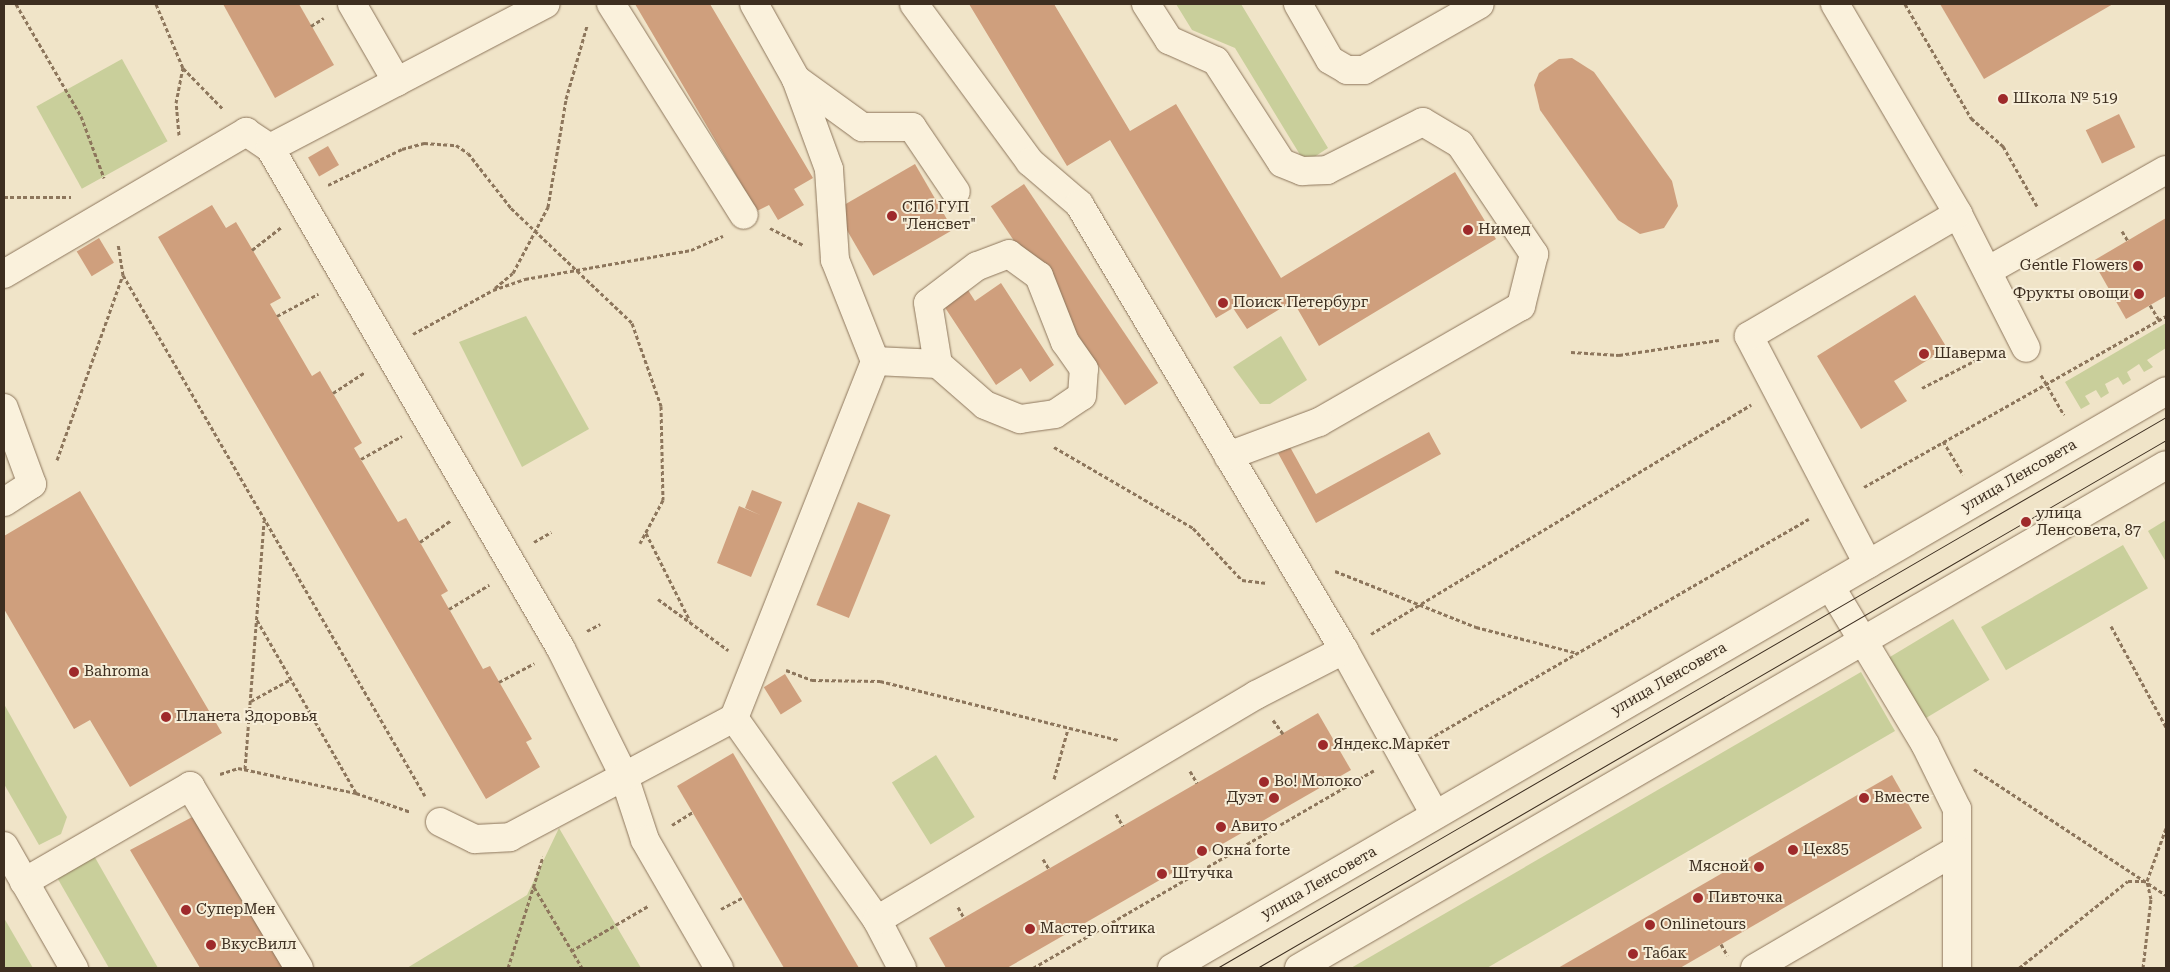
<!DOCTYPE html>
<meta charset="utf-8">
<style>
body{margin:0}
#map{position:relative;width:2170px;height:972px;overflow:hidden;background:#f0e4c8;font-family:"Roboto Serif",serif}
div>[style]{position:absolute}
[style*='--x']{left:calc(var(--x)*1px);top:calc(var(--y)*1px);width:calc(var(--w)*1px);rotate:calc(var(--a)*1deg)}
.green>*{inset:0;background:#c9cf9b;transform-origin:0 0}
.building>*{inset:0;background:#cf9f7d;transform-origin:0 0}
.path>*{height:3px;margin-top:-1.5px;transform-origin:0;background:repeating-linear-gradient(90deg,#8d765c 0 4px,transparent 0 6.5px)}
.roads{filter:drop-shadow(0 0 1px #8d765c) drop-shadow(0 0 1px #8d765c)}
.minor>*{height:28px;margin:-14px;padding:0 14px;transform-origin:14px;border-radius:14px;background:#faf1dc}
.tram>*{height:1px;margin:-0.5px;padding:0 0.5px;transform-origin:0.5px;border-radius:0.5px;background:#3d2e20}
.dots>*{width:14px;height:14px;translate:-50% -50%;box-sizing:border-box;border:2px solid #f7eed8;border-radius:50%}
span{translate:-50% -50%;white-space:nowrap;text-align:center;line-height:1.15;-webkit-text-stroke:4px #f7eed8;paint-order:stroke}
.poi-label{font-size:15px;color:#3d2e20}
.left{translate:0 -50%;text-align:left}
.right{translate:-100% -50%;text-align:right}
.street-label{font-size:15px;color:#3d2e20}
.frame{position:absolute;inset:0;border:5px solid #3d2e20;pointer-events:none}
</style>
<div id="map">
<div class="green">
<div style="clip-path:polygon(1176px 4px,1241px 4px,1328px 148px,1305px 163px,1235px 48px,1192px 30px)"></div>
<div style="left:122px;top:59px;width:94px;height:98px;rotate:61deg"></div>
<div style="clip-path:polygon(526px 316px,589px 429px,522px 467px,459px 342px)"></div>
<div style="clip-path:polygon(2166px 323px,2166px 348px,2147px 360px,2153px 367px,2144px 372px,2139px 364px,2127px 372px,2131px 380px,2123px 385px,2118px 377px,2105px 384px,2109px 393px,2101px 398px,2096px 390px,2085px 396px,2090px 404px,2081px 409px,2065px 382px)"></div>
<div style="clip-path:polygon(1281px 336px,1307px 380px,1270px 404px,1260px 404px,1233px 367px)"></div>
<div style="clip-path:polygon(2166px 520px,2166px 562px,2148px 531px)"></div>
<div style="left:2123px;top:545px;width:50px;height:164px;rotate:60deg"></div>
<div style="left:1953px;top:619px;width:71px;height:78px;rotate:59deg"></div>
<div style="clip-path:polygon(1861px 672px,1895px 731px,1487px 968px,1351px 968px)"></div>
<div style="clip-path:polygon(4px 704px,67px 817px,61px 834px,39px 845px,4px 784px)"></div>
<div style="left:936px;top:755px;width:73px;height:52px;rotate:58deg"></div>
<div style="clip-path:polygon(559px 828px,641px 968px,407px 968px,527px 895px)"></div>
<div style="clip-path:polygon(93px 854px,158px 968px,109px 968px,55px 874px)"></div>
<div style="clip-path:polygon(4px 918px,33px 968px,4px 968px)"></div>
</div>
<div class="building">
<div style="clip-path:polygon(223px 4px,299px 4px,334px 65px,275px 98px)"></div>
<div style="clip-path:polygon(635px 4px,710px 4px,813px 178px,794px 189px,804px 205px,778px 220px,769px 205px,757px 211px)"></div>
<div style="clip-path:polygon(969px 4px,1054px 4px,1130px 131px,1176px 104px,1281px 278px,1455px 172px,1496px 239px,1319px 346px,1293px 301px,1247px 329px,1233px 308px,1216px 318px,1110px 140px,1067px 166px)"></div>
<div style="clip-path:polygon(1940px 4px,2113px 4px,1984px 79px)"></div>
<div style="clip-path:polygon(1572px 58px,1594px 72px,1672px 181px,1678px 206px,1664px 228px,1640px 234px,1618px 220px,1540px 110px,1534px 85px,1539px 73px,1559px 59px)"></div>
<div style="left:2119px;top:114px;width:37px;height:37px;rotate:64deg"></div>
<div style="left:328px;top:146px;width:22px;height:23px;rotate:60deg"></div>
<div style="left:915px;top:164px;width:76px;height:92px;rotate:60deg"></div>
<div style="left:1024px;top:184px;width:240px;height:40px;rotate:56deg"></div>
<div style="clip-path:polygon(212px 205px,226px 228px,236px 222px,281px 298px,270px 304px,312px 376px,320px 371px,362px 443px,354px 448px,398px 522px,406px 518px,448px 591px,441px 595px,449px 609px,483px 669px,490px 666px,532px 739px,526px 742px,540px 767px,486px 799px,158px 237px)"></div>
<div style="clip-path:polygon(2166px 218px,2166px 296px,2126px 319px,2093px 261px)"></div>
<div style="left:99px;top:238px;width:29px;height:26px;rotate:59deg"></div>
<div style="clip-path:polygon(1001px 283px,1054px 365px,1030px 382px,1021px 368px,996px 385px,942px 303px,966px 287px,975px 301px)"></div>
<div style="clip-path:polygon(1915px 295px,1947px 348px,1894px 381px,1907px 401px,1861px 429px,1817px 356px)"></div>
<div style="clip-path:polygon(1429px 432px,1441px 454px,1316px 523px,1278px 453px,1290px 447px,1316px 494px)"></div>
<div style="clip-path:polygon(752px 490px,782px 502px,751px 577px,717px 563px,739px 506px,760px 515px,745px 508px)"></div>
<div style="clip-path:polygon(80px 491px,222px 733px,130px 787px,90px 720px,74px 729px,4px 609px,4px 536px)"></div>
<div style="left:858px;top:502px;width:35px;height:111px;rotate:22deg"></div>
<div style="left:785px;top:674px;width:32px;height:25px;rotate:58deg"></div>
<div style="clip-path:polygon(1318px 713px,1351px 770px,1007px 968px,946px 968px,929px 938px)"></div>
<div style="clip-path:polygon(733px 753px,859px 968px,784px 968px,677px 786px)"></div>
<div style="clip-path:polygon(1892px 775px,1922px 828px,1680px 968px,1558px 968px)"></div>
<div style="clip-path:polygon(196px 815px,262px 933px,283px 968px,200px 968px,130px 850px)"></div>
</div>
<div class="path">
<div style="--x:16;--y:4;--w:129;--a:59.9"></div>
<div style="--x:81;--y:116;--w:66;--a:69.6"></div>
<div style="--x:156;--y:4;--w:69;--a:67.1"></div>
<div style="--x:183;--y:68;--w:57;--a:45.7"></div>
<div style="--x:1905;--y:4;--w:132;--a:59.9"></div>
<div style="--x:1971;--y:118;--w:43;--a:41.2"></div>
<div style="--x:2003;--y:146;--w:69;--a:60.5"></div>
<div style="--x:311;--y:26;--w:15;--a:-32"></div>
<div style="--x:179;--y:135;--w:32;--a:-95"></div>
<div style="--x:176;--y:103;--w:36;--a:-79"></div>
<div style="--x:328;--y:185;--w:82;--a:-25.9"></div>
<div style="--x:402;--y:149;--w:23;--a:-15"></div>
<div style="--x:424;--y:143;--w:32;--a:4"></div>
<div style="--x:456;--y:145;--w:14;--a:34"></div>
<div style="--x:468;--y:153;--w:70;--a:52"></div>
<div style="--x:511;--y:208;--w:167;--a:43.5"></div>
<div style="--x:632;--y:323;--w:88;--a:70.7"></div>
<div style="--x:661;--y:406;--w:94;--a:88.8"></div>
<div style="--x:663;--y:500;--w:49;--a:118.1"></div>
<div style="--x:4;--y:197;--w:67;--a:0"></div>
<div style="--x:770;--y:228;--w:37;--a:27"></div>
<div style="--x:2122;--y:231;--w:12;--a:59"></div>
<div style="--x:252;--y:250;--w:37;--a:-38"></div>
<div style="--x:123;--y:275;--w:602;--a:59.9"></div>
<div style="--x:495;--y:288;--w:23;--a:-40"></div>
<div style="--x:513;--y:273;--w:75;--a:-62.1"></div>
<div style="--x:548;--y:207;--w:109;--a:-80.5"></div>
<div style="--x:566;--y:99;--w:76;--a:-74"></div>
<div style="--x:2150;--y:305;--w:17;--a:59"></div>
<div style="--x:277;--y:316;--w:47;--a:-28.2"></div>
<div style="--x:413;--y:334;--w:91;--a:-28.8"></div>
<div style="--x:493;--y:290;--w:34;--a:-19"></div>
<div style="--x:525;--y:279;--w:169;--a:-9.9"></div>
<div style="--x:691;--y:250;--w:35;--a:-24"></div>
<div style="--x:1571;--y:352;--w:48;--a:3.6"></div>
<div style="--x:1619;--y:355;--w:101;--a:-8.5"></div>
<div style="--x:2041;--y:375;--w:46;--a:60.1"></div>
<div style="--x:1922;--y:388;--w:80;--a:-27.5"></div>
<div style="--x:333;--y:393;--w:37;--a:-33"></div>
<div style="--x:1943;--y:441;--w:39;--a:59"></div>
<div style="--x:1054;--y:447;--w:161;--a:30.2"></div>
<div style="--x:1193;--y:528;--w:71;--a:46.7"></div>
<div style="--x:1242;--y:580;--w:25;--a:7"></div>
<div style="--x:361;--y:459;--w:47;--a:-29.3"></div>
<div style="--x:57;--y:460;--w:196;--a:-70.4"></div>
<div style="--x:123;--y:275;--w:32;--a:-99"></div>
<div style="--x:1864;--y:487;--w:347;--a:-29.5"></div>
<div style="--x:646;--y:533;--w:98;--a:63.4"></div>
<div style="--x:420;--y:542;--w:37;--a:-35"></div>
<div style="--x:534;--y:542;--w:20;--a:-30"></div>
<div style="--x:1335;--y:571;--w:152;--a:21.7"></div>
<div style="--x:1476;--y:627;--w:104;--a:14.4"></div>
<div style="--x:658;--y:599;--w:87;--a:36.1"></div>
<div style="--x:449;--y:609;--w:47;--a:-31"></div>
<div style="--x:257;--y:620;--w:199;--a:60.2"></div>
<div style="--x:2111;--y:626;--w:115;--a:61.4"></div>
<div style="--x:587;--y:631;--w:15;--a:-28"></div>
<div style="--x:1371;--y:634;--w:444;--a:-31.1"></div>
<div style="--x:786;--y:670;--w:28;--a:21"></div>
<div style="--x:812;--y:680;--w:68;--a:0.8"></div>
<div style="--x:880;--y:681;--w:245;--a:13.9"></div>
<div style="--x:499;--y:682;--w:40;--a:-28"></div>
<div style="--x:251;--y:701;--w:46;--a:-28.8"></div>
<div style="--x:1273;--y:720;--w:17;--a:54"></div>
<div style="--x:1429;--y:739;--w:439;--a:-30.1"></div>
<div style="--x:245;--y:769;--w:249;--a:-85.6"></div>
<div style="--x:1974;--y:769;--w:230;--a:33.3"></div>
<div style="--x:1190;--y:771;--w:14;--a:60"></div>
<div style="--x:220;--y:774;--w:19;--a:-18"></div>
<div style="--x:238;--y:768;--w:121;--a:12"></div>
<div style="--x:356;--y:793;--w:58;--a:19.1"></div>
<div style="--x:1054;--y:779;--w:52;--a:-74.4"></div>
<div style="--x:1116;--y:814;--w:14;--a:60"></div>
<div style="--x:672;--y:825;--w:25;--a:-32"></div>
<div style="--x:1043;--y:859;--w:12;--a:59"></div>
<div style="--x:534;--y:887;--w:94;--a:59.3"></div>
<div style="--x:958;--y:907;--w:13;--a:61"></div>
<div style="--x:721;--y:909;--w:24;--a:-28"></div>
<div style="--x:1721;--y:944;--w:13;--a:61"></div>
<div style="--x:571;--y:951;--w:89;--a:-30.3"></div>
<div style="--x:508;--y:968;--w:117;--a:-72.6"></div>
<div style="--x:1033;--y:968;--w:394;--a:-30.1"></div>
<div style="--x:2019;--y:968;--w:139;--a:-38.6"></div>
<div style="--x:2128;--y:881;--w:18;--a:0"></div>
<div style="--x:2143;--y:968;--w:69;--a:-83.4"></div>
<div style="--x:2151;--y:899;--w:18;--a:-103"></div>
<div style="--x:2147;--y:881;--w:56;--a:-70.3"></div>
</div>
<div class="roads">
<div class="minor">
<div style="--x:352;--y:4;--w:90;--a:60"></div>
<div style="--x:611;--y:4;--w:249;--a:57.8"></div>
<div style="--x:914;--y:4;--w:196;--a:53.7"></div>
<div style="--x:1030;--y:162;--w:65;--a:40.6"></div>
<div style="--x:1079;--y:204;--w:519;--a:59.28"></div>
<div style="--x:1344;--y:650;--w:188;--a:61.1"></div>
<div style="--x:1146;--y:4;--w:43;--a:57.4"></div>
<div style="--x:1169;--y:40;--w:51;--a:24.1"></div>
<div style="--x:1216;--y:61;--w:121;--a:57.1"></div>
<div style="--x:1282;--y:163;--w:22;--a:22"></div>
<div style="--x:1302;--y:171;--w:25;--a:-2"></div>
<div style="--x:1327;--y:170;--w:107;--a:-26.6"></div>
<div style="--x:1423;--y:122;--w:43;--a:30.7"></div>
<div style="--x:1460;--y:144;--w:133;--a:56.1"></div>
<div style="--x:1534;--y:254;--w:54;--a:104"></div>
<div style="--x:1521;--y:306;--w:233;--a:150.1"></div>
<div style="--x:1319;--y:422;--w:97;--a:159.5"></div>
<div style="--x:1298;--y:4;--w:64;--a:60.3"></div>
<div style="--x:1330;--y:60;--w:20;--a:30"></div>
<div style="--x:1347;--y:70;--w:17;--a:0"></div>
<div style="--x:1364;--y:70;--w:133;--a:-29.6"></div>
<div style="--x:1835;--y:4;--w:243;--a:59.6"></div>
<div style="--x:1958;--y:214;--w:150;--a:63.1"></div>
<div style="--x:796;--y:79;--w:82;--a:36"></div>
<div style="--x:862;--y:127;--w:50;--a:0"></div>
<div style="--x:912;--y:127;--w:78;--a:55.9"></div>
<div style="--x:270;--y:148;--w:311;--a:-27.6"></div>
<div style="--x:1989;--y:270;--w:203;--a:-29.5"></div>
<div style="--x:4;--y:274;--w:281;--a:-30.4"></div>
<div style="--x:246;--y:132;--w:29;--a:34"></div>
<div style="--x:270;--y:148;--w:579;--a:59.85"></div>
<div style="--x:561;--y:649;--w:142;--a:63.6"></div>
<div style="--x:624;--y:776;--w:67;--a:71.8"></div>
<div style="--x:645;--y:840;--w:148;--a:60"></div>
<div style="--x:875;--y:361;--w:63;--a:2.7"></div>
<div style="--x:938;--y:364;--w:62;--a:41.1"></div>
<div style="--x:985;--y:405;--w:38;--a:22"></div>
<div style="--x:1020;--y:419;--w:35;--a:-8"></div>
<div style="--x:1055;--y:414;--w:32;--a:-34"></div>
<div style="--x:1082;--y:396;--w:27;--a:-86"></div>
<div style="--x:1084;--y:369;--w:33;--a:-125"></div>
<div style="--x:1065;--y:342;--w:71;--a:-111.5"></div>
<div style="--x:1039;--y:276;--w:37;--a:-144"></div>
<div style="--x:1009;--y:254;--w:34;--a:159"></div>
<div style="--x:977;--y:266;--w:61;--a:142.9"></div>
<div style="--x:928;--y:303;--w:62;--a:80.7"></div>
<div style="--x:4;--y:408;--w:81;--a:69.8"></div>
<div style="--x:32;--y:484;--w:33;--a:147"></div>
<div style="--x:1868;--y:564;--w:257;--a:-117.6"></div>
<div style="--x:1749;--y:336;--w:242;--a:-30.3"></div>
<div style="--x:734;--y:718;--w:247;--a:54.7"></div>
<div style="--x:877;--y:920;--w:54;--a:62.5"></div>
<div style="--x:440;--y:822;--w:39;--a:26"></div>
<div style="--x:475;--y:839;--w:35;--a:-3"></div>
<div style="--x:510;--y:837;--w:254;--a:-28"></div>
<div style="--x:734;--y:718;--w:384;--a:-68.4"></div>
<div style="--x:875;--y:361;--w:109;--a:-111.6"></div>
<div style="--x:835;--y:260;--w:91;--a:-93.8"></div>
<div style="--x:829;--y:169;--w:96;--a:-110.1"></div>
<div style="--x:796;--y:79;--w:86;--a:-119.2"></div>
<div style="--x:4;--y:846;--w:141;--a:60.2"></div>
<div style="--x:24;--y:882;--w:192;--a:-30"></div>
<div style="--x:190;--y:786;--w:212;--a:59.1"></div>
<div style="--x:877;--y:920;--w:441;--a:-30.7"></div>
<div style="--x:1256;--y:695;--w:99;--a:-27.1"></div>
<div style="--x:1172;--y:968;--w:1149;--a:-30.13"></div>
<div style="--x:1299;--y:968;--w:1002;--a:-30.12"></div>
<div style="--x:1755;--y:968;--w:234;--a:-30.3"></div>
<div style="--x:1957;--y:850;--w:41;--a:-90"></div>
<div style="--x:1957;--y:809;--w:72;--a:-116.2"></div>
<div style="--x:1925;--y:744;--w:184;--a:-121"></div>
<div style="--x:1957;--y:968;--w:118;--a:-90"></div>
</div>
</div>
<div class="tram">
<div style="--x:1217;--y:968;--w:1097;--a:-30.14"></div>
<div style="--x:1257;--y:968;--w:1051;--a:-30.15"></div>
</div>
<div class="dots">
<div style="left:2003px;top:99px;background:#9e2a2b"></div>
<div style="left:892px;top:216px;background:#9e2a2b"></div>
<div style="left:1468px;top:230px;background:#9e2a2b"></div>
<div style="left:2138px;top:266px;background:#9e2a2b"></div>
<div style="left:2139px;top:294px;background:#9e2a2b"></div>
<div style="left:1223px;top:303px;background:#9e2a2b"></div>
<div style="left:1924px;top:354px;background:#9e2a2b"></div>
<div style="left:2026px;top:522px;background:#9e2a2b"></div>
<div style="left:74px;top:672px;background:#9e2a2b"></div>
<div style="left:166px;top:717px;background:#9e2a2b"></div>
<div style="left:1323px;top:745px;background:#9e2a2b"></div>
<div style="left:1264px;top:782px;background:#9e2a2b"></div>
<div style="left:1274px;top:798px;background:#9e2a2b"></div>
<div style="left:1864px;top:798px;background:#9e2a2b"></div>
<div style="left:1221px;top:827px;background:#9e2a2b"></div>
<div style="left:1793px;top:850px;background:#9e2a2b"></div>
<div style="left:1202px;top:851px;background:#9e2a2b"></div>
<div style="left:1759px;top:867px;background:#9e2a2b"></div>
<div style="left:1162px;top:874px;background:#9e2a2b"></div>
<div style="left:1698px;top:898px;background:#9e2a2b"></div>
<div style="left:186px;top:910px;background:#9e2a2b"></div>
<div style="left:1650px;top:925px;background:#9e2a2b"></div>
<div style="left:1030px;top:929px;background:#9e2a2b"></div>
<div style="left:211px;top:945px;background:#9e2a2b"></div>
<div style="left:1633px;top:954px;background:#9e2a2b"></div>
</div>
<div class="poi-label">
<span class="left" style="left:2013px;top:99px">Школа № 519</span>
<span class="left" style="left:902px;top:216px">СПб ГУП<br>"Ленсвет"</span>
<span class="left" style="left:1478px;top:230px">Нимед</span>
<span class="right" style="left:2128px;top:266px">Gentle Flowers</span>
<span class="right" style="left:2129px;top:294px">Фрукты овощи</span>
<span class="left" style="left:1233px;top:303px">Поиск Петербург</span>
<span class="left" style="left:1934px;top:354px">Шаверма</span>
<span class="left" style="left:2036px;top:522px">улица<br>Ленсовета, 87</span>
<span class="left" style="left:84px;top:672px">Bahroma</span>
<span class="left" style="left:176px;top:717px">Планета Здоровья</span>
<span class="left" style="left:1333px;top:745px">Яндекс.Маркет</span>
<span class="left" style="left:1274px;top:782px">Во! Молоко</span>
<span class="right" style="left:1264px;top:798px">Дуэт</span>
<span class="left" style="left:1874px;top:798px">Вместе</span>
<span class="left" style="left:1231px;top:827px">Авито</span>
<span class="left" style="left:1803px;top:850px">Цех85</span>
<span class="left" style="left:1212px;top:851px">Окна forte</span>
<span class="right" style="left:1749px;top:867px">Мясной</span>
<span class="left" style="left:1172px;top:874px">Штучка</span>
<span class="left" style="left:1708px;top:898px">Пивточка</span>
<span class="left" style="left:196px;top:910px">СуперМен</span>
<span class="left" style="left:1660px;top:925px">Onlinetours</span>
<span class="left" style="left:1040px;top:929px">Мастер оптика</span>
<span class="left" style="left:221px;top:945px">ВкусВилл</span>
<span class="left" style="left:1643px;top:954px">Табак</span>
</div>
<div class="street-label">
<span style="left:2019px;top:476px;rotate:-30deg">улица Ленсовета</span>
<span style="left:1669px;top:679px;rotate:-30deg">улица Ленсовета</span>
<span style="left:1319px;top:883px;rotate:-30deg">улица Ленсовета</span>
</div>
<div class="frame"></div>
</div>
